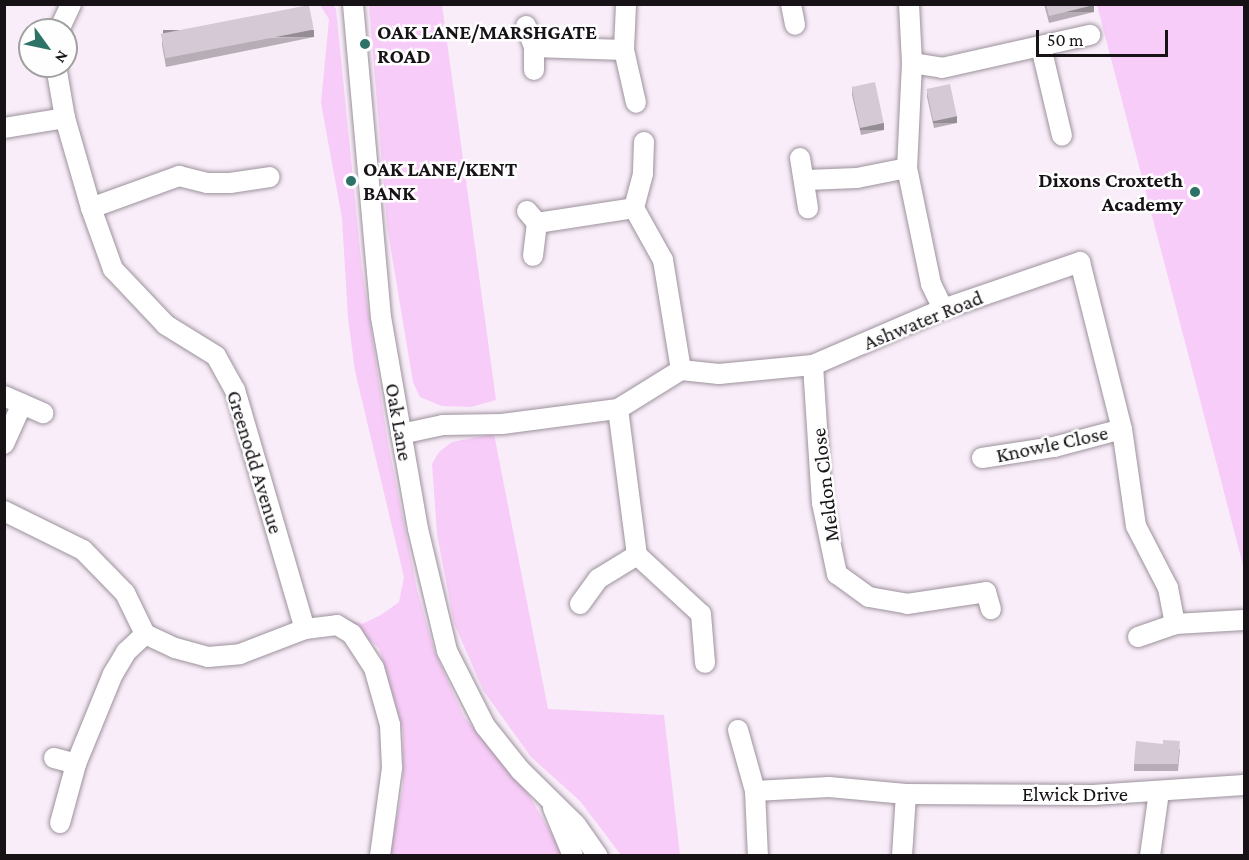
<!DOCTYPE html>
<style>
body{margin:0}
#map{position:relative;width:1249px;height:860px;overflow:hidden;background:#f8edf8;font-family:"Crimson Pro",serif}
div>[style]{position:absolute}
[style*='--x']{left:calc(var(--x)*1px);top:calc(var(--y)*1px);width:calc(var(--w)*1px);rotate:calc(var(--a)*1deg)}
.green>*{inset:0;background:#f8ccf8}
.roads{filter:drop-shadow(0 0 2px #9c929c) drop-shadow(0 0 2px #9c929c)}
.minor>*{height:20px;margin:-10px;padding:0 10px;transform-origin:10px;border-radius:10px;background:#fff}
.wall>*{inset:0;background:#b6adb6}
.shaded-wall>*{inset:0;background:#948d94;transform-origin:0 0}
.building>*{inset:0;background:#d4c9d4;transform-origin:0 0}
.dots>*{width:16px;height:16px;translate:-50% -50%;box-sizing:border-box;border:3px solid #fefefe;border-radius:50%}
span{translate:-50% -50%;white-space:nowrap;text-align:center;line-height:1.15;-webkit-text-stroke:5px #fefefe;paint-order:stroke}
.poi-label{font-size:21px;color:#161216;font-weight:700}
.left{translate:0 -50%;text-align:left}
.right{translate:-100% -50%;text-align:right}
.street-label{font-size:21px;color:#161216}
.frame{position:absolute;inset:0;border:6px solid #161216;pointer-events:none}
.north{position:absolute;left:18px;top:18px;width:60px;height:60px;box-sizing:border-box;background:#fefefe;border:2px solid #a1a0a1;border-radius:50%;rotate:123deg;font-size:16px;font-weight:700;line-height:24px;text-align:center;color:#161216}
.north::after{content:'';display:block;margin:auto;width:21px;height:27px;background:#2d7266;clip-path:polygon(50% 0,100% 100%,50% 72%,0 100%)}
.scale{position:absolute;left:1036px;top:30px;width:132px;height:27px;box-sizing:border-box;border:3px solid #161216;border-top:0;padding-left:8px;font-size:18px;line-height:21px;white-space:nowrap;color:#161216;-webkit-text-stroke:4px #fefefe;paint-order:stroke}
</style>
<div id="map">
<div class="green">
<div style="clip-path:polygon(320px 5px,333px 5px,336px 9px,362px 269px,388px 443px,417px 589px,434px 650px,464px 717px,527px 792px,564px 855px,389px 855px,403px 788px,403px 730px,379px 648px,342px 617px,362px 624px,381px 615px,399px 602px,404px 577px,355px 371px,348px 318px,342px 218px,321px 103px,329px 19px)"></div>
<div style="clip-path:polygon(369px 5px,442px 5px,496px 400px,471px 407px,442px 406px,420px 397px,413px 382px,387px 226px)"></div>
<div style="clip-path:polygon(1097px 5px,1244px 5px,1244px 569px,1198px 392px)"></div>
<div style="clip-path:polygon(494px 434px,548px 709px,664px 715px,680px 855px,621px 855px,580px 801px,531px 757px,483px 690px,454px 623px,437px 534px,432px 464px,439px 452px,452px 442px)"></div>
</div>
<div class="roads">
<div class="minor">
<div style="--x:353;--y:4;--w:314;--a:84.9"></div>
<div style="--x:381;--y:317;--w:215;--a:80.1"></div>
<div style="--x:418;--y:529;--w:125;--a:76.6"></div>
<div style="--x:447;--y:651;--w:84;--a:63.1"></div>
<div style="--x:485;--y:726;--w:56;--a:51.5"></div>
<div style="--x:520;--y:770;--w:78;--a:44.5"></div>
<div style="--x:576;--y:825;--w:38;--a:55"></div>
<div style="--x:626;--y:4;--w:46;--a:92.5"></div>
<div style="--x:624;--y:50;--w:54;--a:77.2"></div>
<div style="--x:791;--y:4;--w:21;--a:79"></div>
<div style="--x:909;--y:4;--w:59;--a:87.1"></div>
<div style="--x:912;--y:63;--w:105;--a:92.7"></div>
<div style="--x:907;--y:168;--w:118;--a:78.3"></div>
<div style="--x:931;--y:284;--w:28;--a:64"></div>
<div style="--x:526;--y:26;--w:22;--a:69"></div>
<div style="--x:534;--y:47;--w:23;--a:90"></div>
<div style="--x:59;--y:30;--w:29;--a:-65"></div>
<div style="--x:534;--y:47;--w:90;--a:1.9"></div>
<div style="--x:1041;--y:47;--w:91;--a:76.7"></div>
<div style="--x:912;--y:63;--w:30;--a:9"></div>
<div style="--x:942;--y:68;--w:152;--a:-12.6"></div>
<div style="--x:56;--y:66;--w:53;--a:80.2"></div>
<div style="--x:65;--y:118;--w:94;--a:73.9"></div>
<div style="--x:91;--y:208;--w:65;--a:70.2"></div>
<div style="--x:113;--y:269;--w:77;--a:46.6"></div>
<div style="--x:166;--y:325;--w:59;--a:31.8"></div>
<div style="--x:216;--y:356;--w:39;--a:61"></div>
<div style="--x:235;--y:390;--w:249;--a:73.7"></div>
<div style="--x:4;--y:128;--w:62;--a:-9.3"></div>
<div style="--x:644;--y:142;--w:32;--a:92"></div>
<div style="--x:643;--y:174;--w:35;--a:105"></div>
<div style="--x:634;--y:208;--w:60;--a:60.9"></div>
<div style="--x:663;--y:260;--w:111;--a:80.7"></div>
<div style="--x:800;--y:158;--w:51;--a:80.9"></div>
<div style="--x:806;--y:180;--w:51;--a:-2.2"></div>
<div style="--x:857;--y:178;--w:51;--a:-11.3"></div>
<div style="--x:91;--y:208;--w:94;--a:-20"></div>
<div style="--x:179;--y:176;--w:29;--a:14"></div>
<div style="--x:207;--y:183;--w:23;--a:0"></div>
<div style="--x:230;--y:183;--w:40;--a:-8.5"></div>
<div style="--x:527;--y:211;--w:16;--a:50"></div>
<div style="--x:537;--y:223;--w:33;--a:97"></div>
<div style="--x:537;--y:223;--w:98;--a:-8.8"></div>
<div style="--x:813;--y:365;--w:138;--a:86.3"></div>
<div style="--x:822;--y:503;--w:73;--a:78.1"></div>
<div style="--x:837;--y:574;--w:39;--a:36"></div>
<div style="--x:869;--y:597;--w:39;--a:10"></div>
<div style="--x:907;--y:604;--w:80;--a:-8.6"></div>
<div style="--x:986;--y:592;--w:18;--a:74"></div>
<div style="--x:4;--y:396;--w:43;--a:23.6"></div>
<div style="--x:618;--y:409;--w:147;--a:82.6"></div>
<div style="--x:637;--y:555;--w:87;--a:42.7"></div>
<div style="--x:701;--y:614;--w:49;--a:85.3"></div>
<div style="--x:401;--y:434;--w:43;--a:-12.1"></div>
<div style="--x:443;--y:425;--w:59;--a:-1"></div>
<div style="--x:502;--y:424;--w:117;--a:-7.4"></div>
<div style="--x:618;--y:409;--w:74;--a:-31.8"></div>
<div style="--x:681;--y:370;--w:38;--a:6"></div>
<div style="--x:719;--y:374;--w:94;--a:-5.5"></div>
<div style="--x:813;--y:365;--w:142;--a:-23.3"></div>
<div style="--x:943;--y:309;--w:145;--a:-18.9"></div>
<div style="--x:1080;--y:262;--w:172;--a:75.9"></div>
<div style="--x:1122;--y:429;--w:98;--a:81.8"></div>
<div style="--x:1136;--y:526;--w:70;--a:62.7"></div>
<div style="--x:1168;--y:588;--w:37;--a:79"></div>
<div style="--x:4;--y:444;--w:44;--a:-65.8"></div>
<div style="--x:982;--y:458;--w:73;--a:-8.7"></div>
<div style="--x:1054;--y:447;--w:70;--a:-14.8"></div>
<div style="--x:4;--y:511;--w:88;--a:26.3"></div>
<div style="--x:83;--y:550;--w:60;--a:45.7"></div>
<div style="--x:125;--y:593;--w:46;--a:64"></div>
<div style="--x:145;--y:634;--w:33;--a:25"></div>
<div style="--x:175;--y:648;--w:34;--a:15"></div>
<div style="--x:208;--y:657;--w:32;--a:-5"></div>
<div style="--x:240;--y:654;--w:70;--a:-21"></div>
<div style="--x:305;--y:629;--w:32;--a:-7"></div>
<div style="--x:337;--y:625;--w:17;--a:31"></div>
<div style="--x:352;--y:634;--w:40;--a:57.1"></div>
<div style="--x:374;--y:668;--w:59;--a:74.3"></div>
<div style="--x:390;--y:725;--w:43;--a:87.3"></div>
<div style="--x:392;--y:768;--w:89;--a:97.8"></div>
<div style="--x:580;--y:604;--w:31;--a:-54"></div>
<div style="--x:598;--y:579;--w:46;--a:-31.6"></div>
<div style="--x:1138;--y:637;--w:39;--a:-19"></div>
<div style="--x:1175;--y:624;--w:69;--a:-3.3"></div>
<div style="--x:738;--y:730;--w:63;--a:74.4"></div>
<div style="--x:755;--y:791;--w:65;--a:87.4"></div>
<div style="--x:54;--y:758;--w:23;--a:15"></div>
<div style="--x:755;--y:791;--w:74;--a:-3.1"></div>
<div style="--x:829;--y:787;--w:77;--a:5.2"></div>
<div style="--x:906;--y:794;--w:187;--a:0.3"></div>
<div style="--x:1093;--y:795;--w:151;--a:-3.8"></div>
<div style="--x:553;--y:808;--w:52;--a:67.4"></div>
<div style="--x:60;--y:823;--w:61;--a:-74.8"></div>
<div style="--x:76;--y:764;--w:97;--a:-67.7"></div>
<div style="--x:113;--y:674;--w:26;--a:-59"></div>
<div style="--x:126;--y:652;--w:26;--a:-43"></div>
<div style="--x:902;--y:856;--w:62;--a:-86.3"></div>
<div style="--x:1150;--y:856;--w:65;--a:-82"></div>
</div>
</div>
<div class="wall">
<div style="clip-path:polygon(1044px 4px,1094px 4px,1094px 12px,1049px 23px)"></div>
<div style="clip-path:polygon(314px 37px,166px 67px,162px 45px,162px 38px)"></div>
<div style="clip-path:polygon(852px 88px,884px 130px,861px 135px,852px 95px)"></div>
<div style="clip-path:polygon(927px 90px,957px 123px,934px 128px,927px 97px)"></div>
<div style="clip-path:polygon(1180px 749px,1178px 771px,1134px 771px,1134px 764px)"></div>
</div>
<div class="shaded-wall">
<div style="left:1094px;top:5px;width:7px;height:46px;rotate:90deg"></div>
<div style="left:314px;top:30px;width:7px;height:151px;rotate:90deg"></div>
<div style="left:957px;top:116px;width:7px;height:24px;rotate:90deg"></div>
<div style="left:884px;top:123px;width:7px;height:24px;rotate:90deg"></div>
</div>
<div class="building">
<div style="clip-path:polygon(1046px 4px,1094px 4px,1094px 5px,1049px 16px)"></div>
<div style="left:309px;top:5px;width:25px;height:151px;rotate:79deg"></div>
<div style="left:875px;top:82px;width:42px;height:24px;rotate:78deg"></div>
<div style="left:950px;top:84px;width:33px;height:24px;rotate:78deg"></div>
<div style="clip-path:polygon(1163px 740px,1180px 741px,1178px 764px,1134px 764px,1136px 741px,1163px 744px)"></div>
</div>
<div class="dots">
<div style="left:365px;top:44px;background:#2d7266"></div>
<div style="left:351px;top:181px;background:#2d7266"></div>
<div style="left:1195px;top:192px;background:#2d7266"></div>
</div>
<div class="poi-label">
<span class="left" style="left:377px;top:44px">OAK LANE/MARSHGATE<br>ROAD</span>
<span class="left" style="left:363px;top:181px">OAK LANE/KENT<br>BANK</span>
<span class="right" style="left:1183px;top:192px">Dixons Croxteth<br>Academy</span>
</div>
<div class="street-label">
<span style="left:923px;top:320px;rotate:-22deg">Ashwater Road</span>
<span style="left:399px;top:422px;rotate:80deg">Oak Lane</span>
<span style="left:1052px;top:444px;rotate:-12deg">Knowle Close</span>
<span style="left:255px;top:462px;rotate:73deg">Greenodd Avenue</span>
<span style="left:825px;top:485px;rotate:-97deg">Meldon Close</span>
<span style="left:1075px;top:794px">Elwick Drive</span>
</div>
<div class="frame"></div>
<div class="north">N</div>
<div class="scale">50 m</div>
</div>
